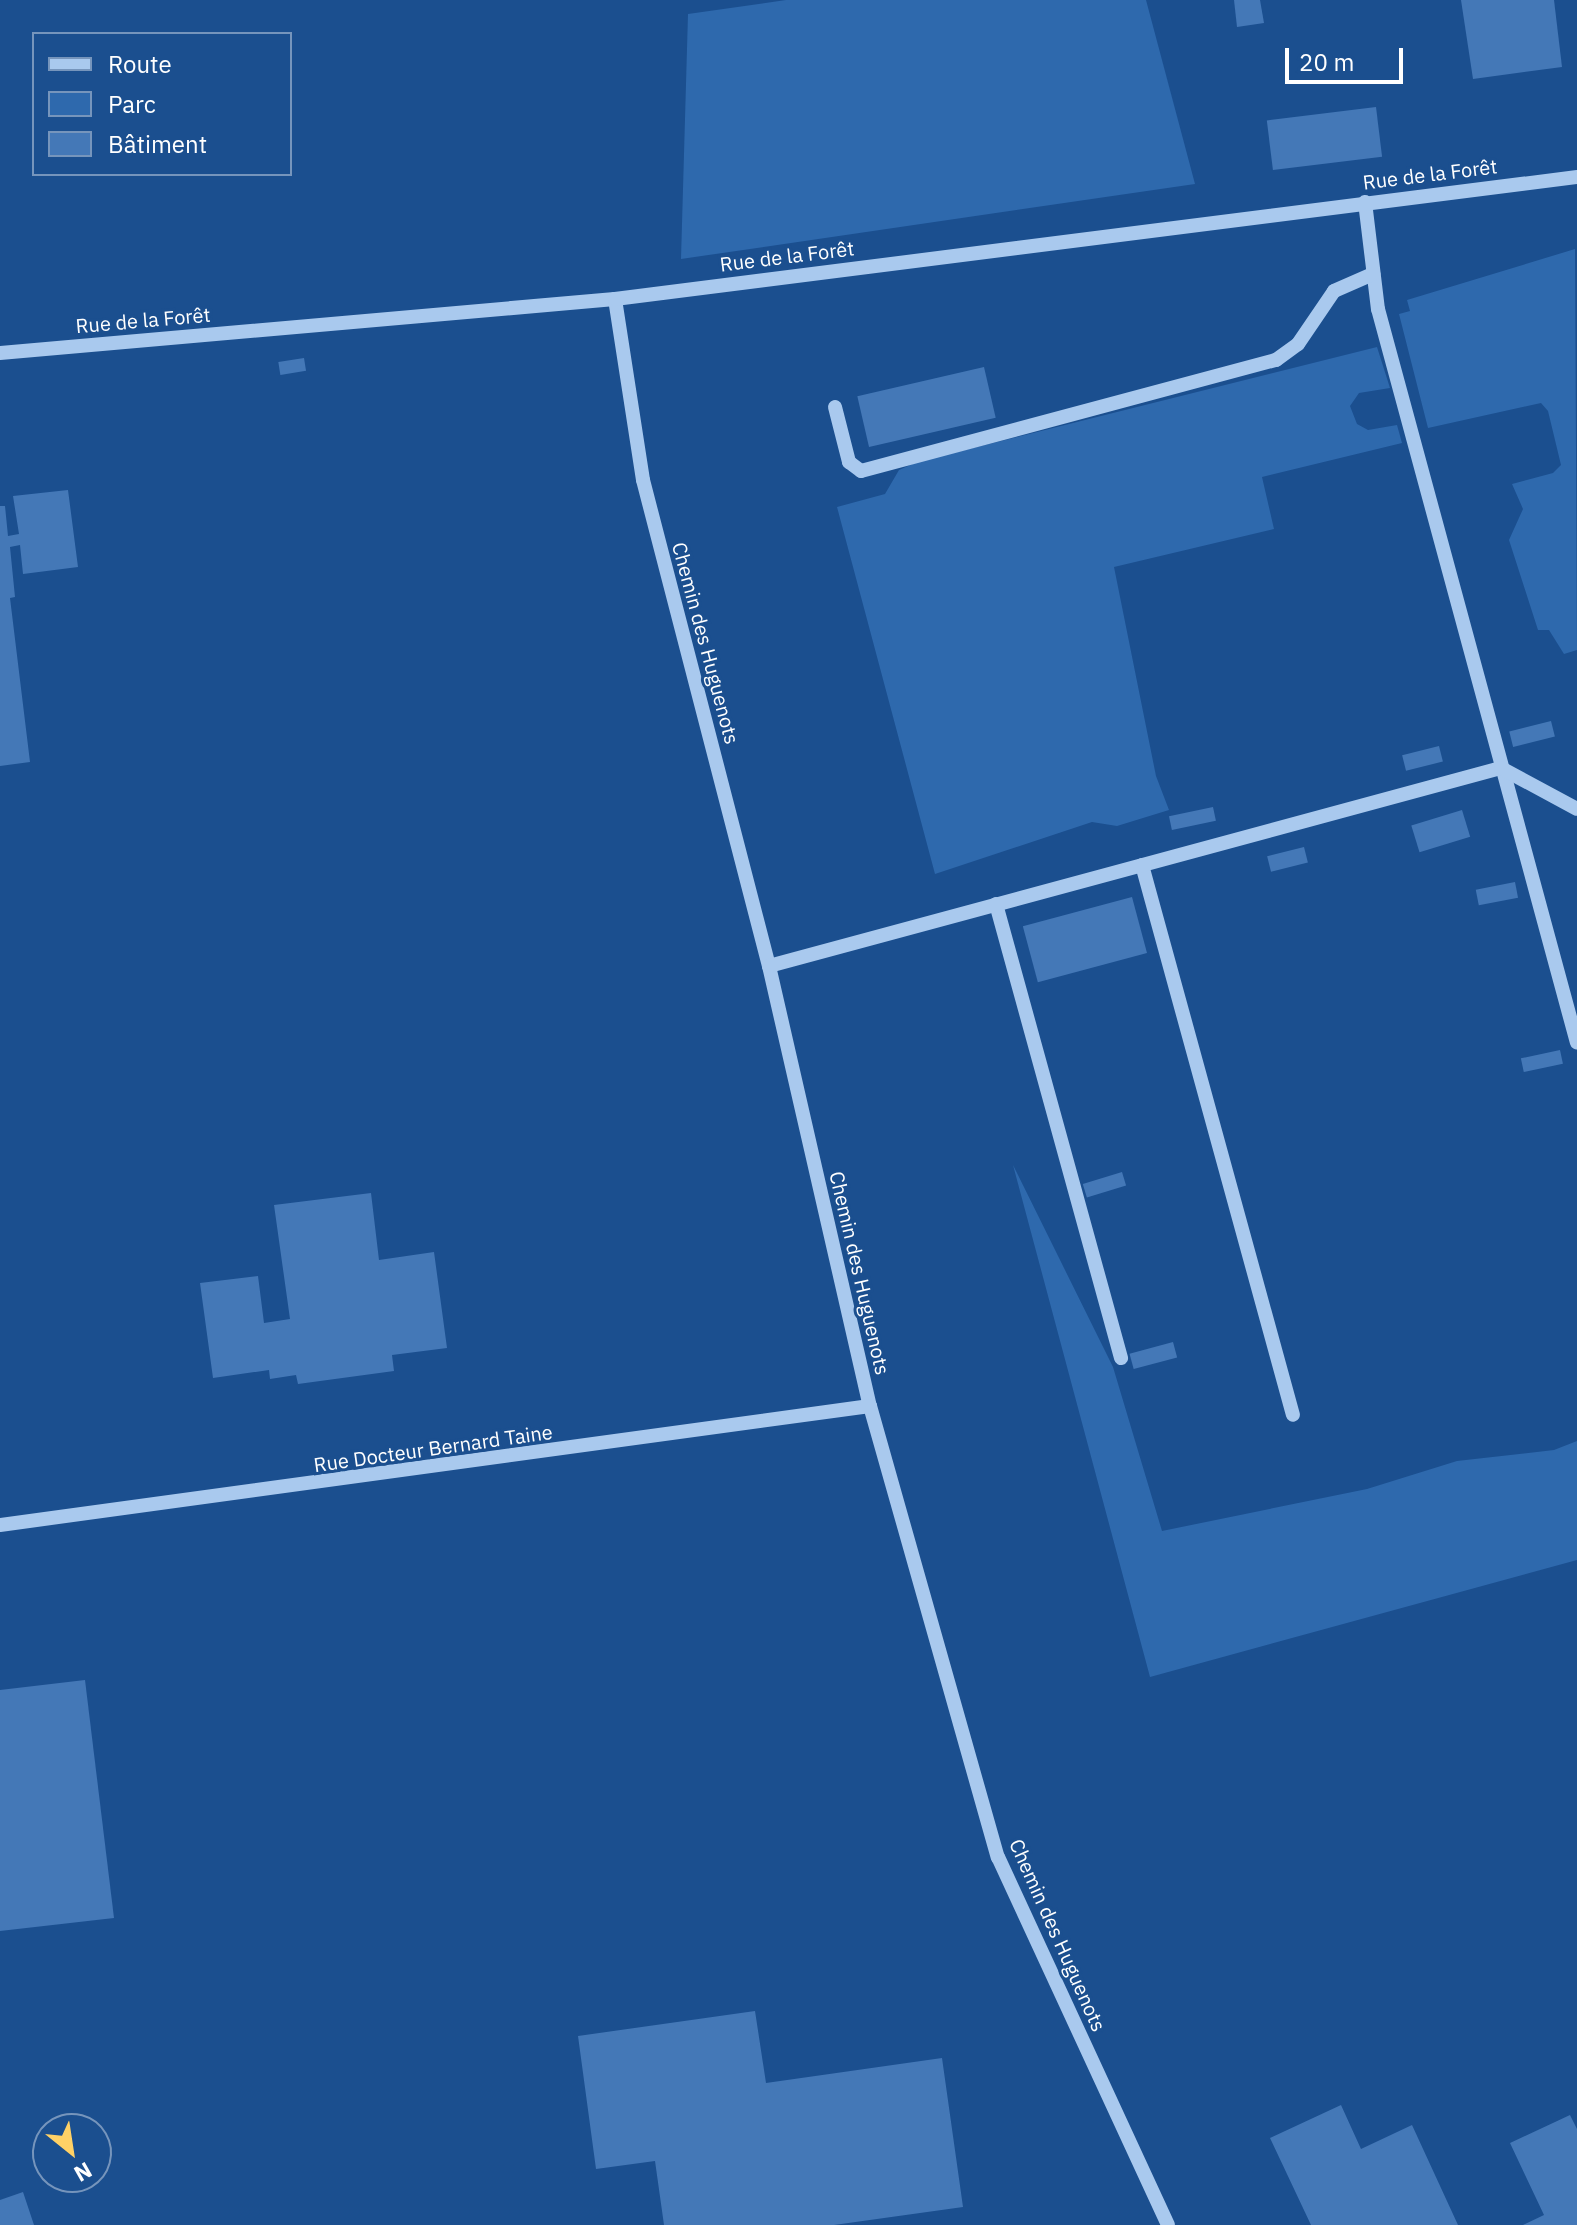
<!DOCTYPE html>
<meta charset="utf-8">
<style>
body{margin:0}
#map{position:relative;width:1577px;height:2225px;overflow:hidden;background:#1b4f8f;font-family:"IBM Plex Sans",sans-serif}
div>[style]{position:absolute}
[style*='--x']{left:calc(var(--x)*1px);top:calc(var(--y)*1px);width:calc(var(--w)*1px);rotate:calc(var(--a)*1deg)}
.green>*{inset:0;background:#2e69ad}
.building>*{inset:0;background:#4478b7;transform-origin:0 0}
.minor>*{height:14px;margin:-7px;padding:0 7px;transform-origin:7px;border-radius:7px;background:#a9c9ee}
span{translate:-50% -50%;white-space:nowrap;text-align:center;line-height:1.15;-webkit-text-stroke:6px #1b4f8f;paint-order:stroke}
.street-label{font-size:20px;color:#fff}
.legend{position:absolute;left:32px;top:32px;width:260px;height:144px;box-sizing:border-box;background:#1b4f8f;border:2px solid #7695bc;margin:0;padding:10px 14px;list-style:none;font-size:24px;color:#fff}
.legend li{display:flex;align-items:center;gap:16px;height:40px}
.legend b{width:40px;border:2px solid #7695bc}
.north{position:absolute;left:32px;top:2113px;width:80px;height:80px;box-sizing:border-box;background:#1b4f8f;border:2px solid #7695bc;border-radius:50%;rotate:150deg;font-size:22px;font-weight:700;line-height:32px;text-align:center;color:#fff}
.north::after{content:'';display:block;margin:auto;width:28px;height:36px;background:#ffd166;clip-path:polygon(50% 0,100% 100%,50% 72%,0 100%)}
.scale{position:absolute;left:1285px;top:48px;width:118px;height:36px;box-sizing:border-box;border:4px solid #fff;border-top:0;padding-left:10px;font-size:24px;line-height:28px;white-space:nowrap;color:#fff;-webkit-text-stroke:6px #1b4f8f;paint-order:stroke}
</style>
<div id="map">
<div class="green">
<div style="clip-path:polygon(786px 0,1146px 0,1195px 184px,681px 259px,688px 14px)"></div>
<div style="clip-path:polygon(1575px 249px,1577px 650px,1564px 654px,1549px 630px,1538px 630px,1509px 540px,1523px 509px,1512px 484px,1553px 473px,1561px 465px,1548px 411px,1541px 403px,1428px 428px,1399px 314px,1410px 311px,1407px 300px)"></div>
<div style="clip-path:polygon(1377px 347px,1390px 388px,1359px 393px,1350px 406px,1357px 424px,1368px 430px,1397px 425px,1402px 443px,1262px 477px,1274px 529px,1114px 567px,1156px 776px,1169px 810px,1117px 826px,1092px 822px,935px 874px,837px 507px,885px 494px,899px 470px,917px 462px)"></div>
<div style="clip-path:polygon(1013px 1165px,1113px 1367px,1162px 1531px,1367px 1489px,1457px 1461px,1554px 1450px,1577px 1441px,1577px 1560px,1150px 1677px)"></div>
</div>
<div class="building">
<div style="clip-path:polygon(1234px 0,1260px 0,1264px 23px,1237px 27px)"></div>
<div style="clip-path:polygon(1461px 0,1554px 0,1562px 67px,1473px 79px)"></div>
<div style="left:1376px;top:107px;width:50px;height:110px;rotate:83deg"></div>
<div style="left:304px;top:358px;width:13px;height:26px;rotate:81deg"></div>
<div style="left:984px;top:367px;width:52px;height:130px;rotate:77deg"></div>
<div style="clip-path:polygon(68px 490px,78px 567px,23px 574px,20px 545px,10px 547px,15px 597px,10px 598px,30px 762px,0 766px,0 506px,5px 506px,8px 536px,19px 534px,13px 496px)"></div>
<div style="left:1551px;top:721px;width:16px;height:43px;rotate:76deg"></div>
<div style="left:1439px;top:746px;width:16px;height:38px;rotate:76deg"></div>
<div style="left:1213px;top:807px;width:14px;height:45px;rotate:78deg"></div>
<div style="left:1462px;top:810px;width:28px;height:53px;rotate:73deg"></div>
<div style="left:1304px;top:847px;width:16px;height:38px;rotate:76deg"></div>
<div style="left:1515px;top:882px;width:16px;height:40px;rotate:79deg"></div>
<div style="left:1132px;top:897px;width:58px;height:113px;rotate:75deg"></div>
<div style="left:1560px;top:1050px;width:14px;height:40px;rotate:78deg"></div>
<div style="left:1122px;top:1172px;width:14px;height:41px;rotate:73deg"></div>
<div style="clip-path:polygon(371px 1193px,379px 1260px,434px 1252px,447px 1348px,392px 1355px,394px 1371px,298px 1384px,296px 1375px,270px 1379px,269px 1370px,213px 1378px,200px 1283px,258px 1276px,264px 1323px,290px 1319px,274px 1205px)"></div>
<div style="left:1173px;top:1342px;width:16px;height:45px;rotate:75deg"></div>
<div style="clip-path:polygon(85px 1680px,114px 1918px,0 1931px,0 1690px)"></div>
<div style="clip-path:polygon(755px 2011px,766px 2083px,942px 2058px,963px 2207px,834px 2225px,664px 2225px,655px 2161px,596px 2169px,578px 2036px)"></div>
<div style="clip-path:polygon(1341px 2105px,1361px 2149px,1412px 2125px,1458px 2225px,1311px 2225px,1270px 2138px)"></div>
<div style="clip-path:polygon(1570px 2115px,1577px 2129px,1577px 2225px,1523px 2225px,1544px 2215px,1510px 2143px)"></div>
<div style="clip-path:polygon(23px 2192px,34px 2225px,0 2225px,0 2200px)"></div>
</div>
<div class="minor">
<div style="--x:1365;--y:202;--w:108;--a:83.1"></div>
<div style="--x:1378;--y:309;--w:760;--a:74.83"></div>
<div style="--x:615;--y:299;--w:183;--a:81.2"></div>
<div style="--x:643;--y:480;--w:502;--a:75.47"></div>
<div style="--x:769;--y:966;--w:451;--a:77.1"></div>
<div style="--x:870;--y:1406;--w:469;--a:74.2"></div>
<div style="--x:998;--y:1857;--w:405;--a:65.2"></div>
<div style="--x:0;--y:353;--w:617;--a:-5.02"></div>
<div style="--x:615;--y:299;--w:970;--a:-7.23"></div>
<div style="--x:835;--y:407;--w:57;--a:75.7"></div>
<div style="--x:849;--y:462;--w:15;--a:37"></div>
<div style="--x:861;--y:471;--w:430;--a:-15"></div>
<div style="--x:1276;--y:360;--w:27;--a:-36"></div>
<div style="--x:1298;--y:344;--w:64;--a:-55.8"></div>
<div style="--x:1334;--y:291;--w:43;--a:-23.6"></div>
<div style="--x:1142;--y:865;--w:570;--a:74.65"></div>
<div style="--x:996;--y:904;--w:471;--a:74.6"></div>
<div style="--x:769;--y:966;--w:758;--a:-15.14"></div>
<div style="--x:1501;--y:768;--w:86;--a:28.3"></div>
<div style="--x:0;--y:1525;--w:878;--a:-7.79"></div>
</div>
<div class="street-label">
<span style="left:1430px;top:174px;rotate:-7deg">Rue de la Forêt</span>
<span style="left:787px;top:256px;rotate:-7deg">Rue de la Forêt</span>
<span style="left:143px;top:320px;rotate:-5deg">Rue de la Forêt</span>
<span style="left:706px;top:643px;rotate:75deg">Chemin des Huguenots</span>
<span style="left:860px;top:1273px;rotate:77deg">Chemin des Huguenots</span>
<span style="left:433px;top:1448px;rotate:-8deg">Rue Docteur Bernard Taine</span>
<span style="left:1058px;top:1935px;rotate:66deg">Chemin des Huguenots</span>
</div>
<ul class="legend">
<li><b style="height:10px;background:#a9c9ee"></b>Route</li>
<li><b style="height:22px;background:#2e69ad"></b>Parc</li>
<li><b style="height:22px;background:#4478b7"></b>Bâtiment</li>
</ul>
<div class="north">N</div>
<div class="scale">20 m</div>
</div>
